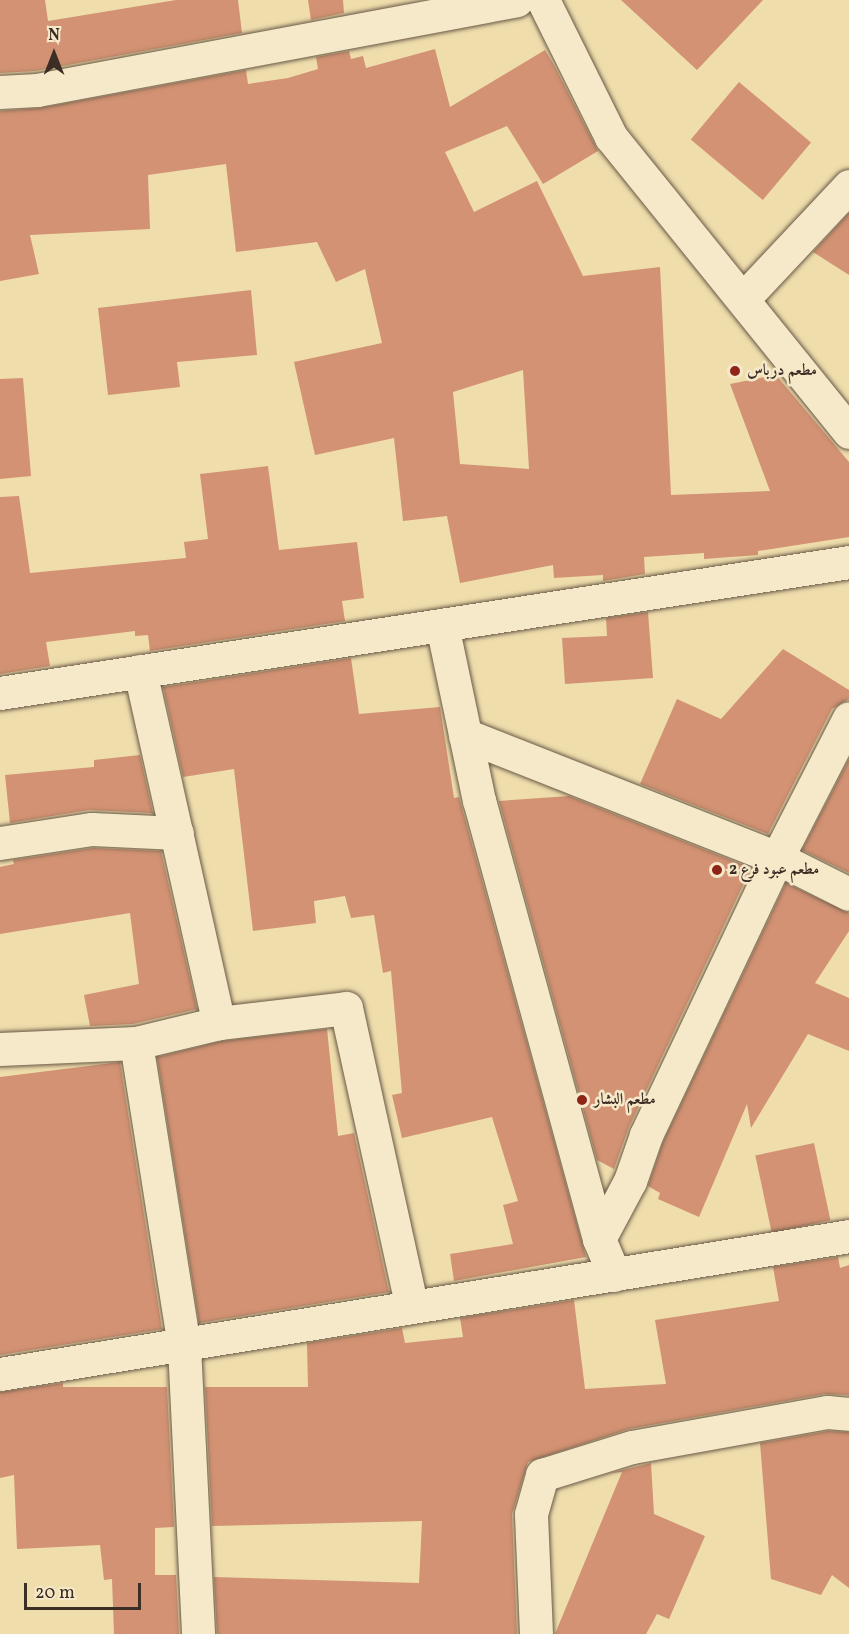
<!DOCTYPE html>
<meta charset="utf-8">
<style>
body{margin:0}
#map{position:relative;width:849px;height:1634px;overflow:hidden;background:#efddac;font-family:Vollkorn,Amiri,serif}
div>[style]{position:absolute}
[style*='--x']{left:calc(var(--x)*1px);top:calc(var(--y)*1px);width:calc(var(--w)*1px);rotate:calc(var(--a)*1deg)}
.building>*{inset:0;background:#d29273;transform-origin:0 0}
.roads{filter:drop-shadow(0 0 2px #695947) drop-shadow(0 0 2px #695947)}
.minor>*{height:33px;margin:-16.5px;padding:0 16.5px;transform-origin:16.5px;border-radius:16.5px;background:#f5e9c9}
.dots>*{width:16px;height:16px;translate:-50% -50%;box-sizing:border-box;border:3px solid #f5e9c9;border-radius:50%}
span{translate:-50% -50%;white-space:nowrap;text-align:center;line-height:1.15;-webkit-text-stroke:5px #f5e9c9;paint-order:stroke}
.poi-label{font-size:16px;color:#3c2d25;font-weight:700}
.left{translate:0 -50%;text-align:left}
.north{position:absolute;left:24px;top:24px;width:60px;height:60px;-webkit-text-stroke:4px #f5e9c9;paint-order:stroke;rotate:0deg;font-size:16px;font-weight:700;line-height:24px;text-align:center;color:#3c2d25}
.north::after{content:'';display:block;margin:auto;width:21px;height:27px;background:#3c2d25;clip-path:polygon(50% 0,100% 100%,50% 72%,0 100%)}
.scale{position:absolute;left:24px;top:1583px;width:117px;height:27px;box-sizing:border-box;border:3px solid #3c2d25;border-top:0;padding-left:8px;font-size:18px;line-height:21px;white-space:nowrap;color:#3c2d25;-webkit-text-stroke:4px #f5e9c9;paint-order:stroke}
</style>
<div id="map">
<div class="building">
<div style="clip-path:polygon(0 0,45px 0,48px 21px,176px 0,238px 0,242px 33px,35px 71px,0 73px)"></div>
<div style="clip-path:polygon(308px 0,343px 0,344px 13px,311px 20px)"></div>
<div style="clip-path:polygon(621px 0,763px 0,697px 70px)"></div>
<div style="clip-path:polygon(evenodd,435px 49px,450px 107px,545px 50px,554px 65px,598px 151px,543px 184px,507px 126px,445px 152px,474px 212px,537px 181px,583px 276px,660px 267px,671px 495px,770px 491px,730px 384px,776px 375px,849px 462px,849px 537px,758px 551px,758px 555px,704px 559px,704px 553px,644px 557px,645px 574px,603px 581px,603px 575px,554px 578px,553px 565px,460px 583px,447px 516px,403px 521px,394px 438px,315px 455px,294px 362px,382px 343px,365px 269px,336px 282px,317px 242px,236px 252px,226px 164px,148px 175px,150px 229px,30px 235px,39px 274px,0 281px,0 111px,40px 108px,246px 70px,248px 84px,288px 78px,318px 69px,316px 57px,349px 51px,351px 59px,363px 56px,366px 68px,435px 49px,523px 370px,529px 469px,460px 464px,453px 392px,523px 370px)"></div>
<div style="left:739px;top:82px;width:94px;height:75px;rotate:40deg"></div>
<div style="clip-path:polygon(849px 213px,849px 275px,813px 252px)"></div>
<div style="clip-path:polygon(251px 290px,257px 355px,177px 362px,180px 387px,108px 395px,98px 308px)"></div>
<div style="clip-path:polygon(23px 378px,31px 476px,0 479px,0 379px)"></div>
<div style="clip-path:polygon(268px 466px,279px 550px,357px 542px,364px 598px,342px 601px,345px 621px,150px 651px,148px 635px,135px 636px,135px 631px,46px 642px,50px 666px,0 674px,0 497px,19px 496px,30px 573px,186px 558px,184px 542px,208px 539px,200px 474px)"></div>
<div style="clip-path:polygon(648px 612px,653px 678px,565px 684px,562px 638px,607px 636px,606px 618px)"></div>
<div style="clip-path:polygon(783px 649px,849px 690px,849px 699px,832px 709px,768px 834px,640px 784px,677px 699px,721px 719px)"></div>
<div style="clip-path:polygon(351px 658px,359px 714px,440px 707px,454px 798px,459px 797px,586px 1257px,454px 1281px,450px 1254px,513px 1244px,503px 1205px,518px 1201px,492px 1117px,402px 1138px,392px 1095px,402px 1093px,391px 971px,383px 973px,374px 915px,351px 918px,345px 896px,314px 901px,316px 923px,253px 931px,234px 769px,183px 777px,163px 687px)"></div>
<div style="clip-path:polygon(140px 755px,153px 813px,89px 810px,10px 823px,5px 775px,94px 767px,94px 760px)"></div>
<div style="clip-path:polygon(849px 759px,849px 873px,802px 850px)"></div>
<div style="clip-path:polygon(569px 796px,751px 868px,629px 1127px,614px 1169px,597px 1160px,499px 801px)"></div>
<div style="clip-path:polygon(93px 848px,161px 851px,197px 1009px,133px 1024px,90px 1026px,84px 995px,139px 984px,130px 913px,0 934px,0 867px,14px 864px,13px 860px)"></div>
<div style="clip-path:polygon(786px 883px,849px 913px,849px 931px,815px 983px,849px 998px,849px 1051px,808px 1034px,751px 1128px,747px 1104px,699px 1217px,658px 1199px,660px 1193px,648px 1186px,663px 1142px)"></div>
<div style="clip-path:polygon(327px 1029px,338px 1136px,354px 1133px,389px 1292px,199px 1323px,157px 1057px,222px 1041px)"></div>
<div style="clip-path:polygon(120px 1062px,162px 1329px,0 1355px,0 1077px)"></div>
<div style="left:814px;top:1143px;width:79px;height:60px;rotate:78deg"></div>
<div style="clip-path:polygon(838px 1257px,840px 1268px,849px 1265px,849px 1395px,824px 1394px,629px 1429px,528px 1462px,512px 1514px,517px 1634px,217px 1634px,214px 1577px,419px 1583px,422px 1521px,212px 1526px,205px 1387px,308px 1387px,307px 1343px,402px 1328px,405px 1343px,463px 1337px,460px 1318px,574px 1300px,585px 1389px,666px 1384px,655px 1320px,779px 1301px,773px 1267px)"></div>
<div style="clip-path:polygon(63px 1383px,63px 1387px,167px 1387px,174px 1527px,155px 1528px,155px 1575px,176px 1575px,179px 1634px,114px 1634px,112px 1579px,104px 1580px,100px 1545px,17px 1549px,14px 1475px,0 1478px,0 1392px)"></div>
<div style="clip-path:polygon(828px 1431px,849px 1432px,849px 1588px,832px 1575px,821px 1595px,771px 1579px,760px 1443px)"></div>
<div style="clip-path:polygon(651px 1463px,654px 1514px,705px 1536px,669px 1619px,657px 1614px,646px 1634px,555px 1634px,622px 1472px,611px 1473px)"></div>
</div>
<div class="roads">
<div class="minor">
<div style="--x:543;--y:0;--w:153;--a:63.6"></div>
<div style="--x:611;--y:137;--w:379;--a:51.1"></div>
<div style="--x:0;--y:92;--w:37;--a:-3"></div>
<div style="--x:37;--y:90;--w:488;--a:-10.6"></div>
<div style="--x:743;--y:299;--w:155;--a:-46.8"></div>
<div style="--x:442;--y:625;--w:179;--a:78.1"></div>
<div style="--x:479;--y:800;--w:455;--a:74.7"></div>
<div style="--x:599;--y:1239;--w:39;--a:67"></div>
<div style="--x:140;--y:671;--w:361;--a:77.4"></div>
<div style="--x:0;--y:693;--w:859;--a:-8.77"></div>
<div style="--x:465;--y:735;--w:335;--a:21.5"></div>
<div style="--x:777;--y:858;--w:80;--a:26.6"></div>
<div style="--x:0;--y:843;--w:93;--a:-8.7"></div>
<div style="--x:92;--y:829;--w:85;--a:2.7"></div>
<div style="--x:136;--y:1043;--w:307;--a:81"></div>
<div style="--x:184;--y:1346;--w:288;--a:87.2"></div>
<div style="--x:0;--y:1049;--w:136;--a:-2.5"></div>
<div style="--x:136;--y:1043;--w:85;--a:-13.5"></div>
<div style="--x:219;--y:1023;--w:128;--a:-6.7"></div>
<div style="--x:346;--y:1008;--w:306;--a:77.6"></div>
<div style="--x:599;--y:1239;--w:66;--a:-61.9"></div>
<div style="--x:630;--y:1181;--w:49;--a:-70.8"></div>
<div style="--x:646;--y:1135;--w:306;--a:-64.7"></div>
<div style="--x:777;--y:858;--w:157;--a:-62.8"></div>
<div style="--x:0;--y:1374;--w:860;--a:-9.23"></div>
<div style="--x:536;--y:1634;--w:120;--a:-92.4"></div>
<div style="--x:531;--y:1514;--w:41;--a:-74.2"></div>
<div style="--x:542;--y:1475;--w:94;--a:-17.3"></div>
<div style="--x:632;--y:1447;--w:198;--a:-10.2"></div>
<div style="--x:827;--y:1412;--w:22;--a:5"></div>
</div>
</div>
<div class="dots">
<div style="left:735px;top:371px;background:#8f2418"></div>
<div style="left:717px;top:870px;background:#8f2418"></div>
<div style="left:582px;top:1100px;background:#8f2418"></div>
</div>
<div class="poi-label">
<span class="left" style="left:747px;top:371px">مطعم درباس</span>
<span class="left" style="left:729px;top:870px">مطعم عبود فرع 2</span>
<span class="left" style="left:594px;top:1100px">مطعم البشار</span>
</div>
<div class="north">N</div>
<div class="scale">20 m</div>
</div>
